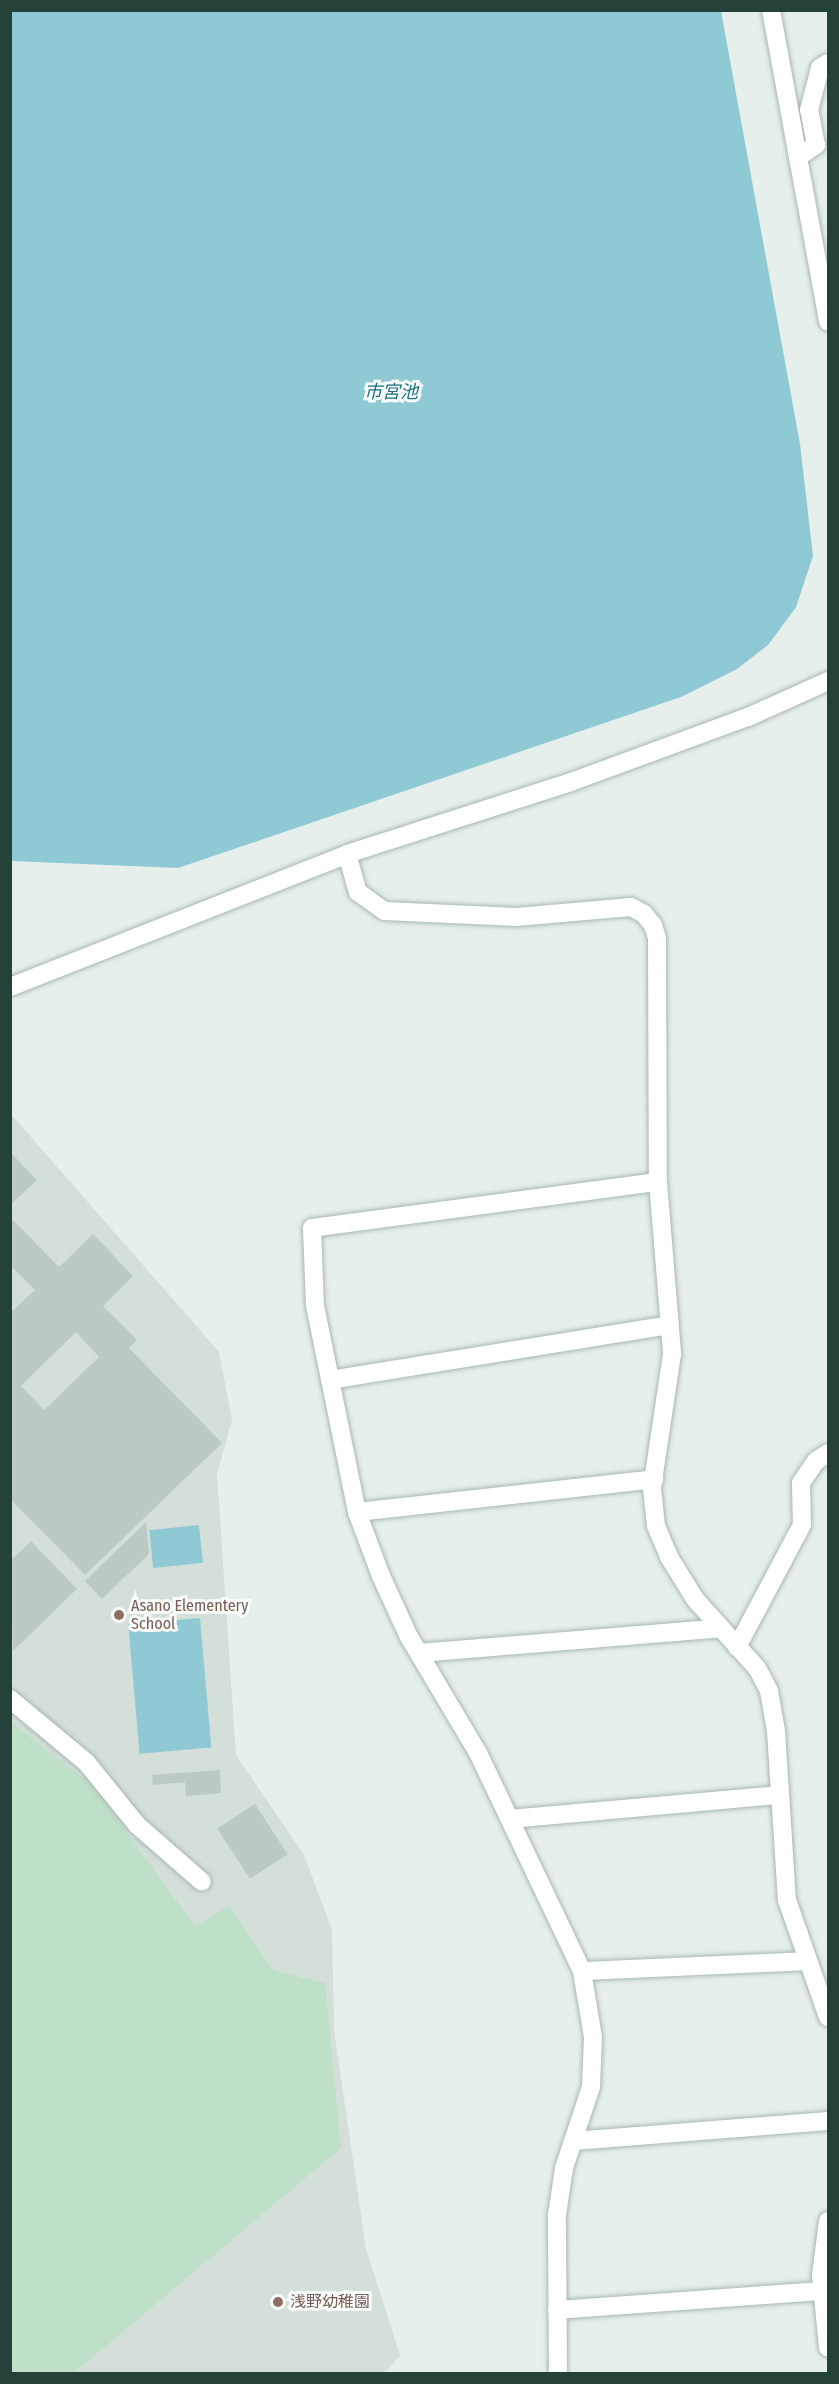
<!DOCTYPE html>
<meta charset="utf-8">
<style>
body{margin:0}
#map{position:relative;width:839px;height:2384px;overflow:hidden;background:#e6efeb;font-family:"Fira Sans Condensed","Noto Sans JP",sans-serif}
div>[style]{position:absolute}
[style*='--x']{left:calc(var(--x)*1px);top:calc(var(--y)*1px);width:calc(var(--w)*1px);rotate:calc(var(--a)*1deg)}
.built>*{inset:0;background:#d4dfda}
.green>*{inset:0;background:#bfe0c8}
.water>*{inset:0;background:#8ec9d4;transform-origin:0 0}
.building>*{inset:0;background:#bbcac4;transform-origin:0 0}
.roads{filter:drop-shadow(0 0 2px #a8b8b2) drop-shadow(0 0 2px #a8b8b2)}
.minor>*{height:18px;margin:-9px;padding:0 9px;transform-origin:9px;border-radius:9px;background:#fff}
.dots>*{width:16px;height:16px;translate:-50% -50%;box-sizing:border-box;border:3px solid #f7fbf9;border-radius:50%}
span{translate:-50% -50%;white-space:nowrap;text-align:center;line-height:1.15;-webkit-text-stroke:6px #f7fbf9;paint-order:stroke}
.education-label{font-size:16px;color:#785e54}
.left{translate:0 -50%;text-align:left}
.water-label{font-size:18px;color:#1c6f80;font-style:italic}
.frame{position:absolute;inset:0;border:12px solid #24423a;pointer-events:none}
</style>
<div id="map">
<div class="built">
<div style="clip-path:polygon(10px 1113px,219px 1352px,232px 1420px,217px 1474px,236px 1755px,304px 1855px,332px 1930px,334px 2030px,366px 2249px,400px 2355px,385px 2373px,11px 2373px)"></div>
</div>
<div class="green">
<div style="clip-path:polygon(11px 1722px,91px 1784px,195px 1926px,229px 1906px,273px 1970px,325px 1983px,341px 2148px,74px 2373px,11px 2373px)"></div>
</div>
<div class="water">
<div style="clip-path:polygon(10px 11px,721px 11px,800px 444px,813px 556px,796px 607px,769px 644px,737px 669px,681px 697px,178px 868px,11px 861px)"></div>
<div style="left:199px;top:1525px;width:38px;height:50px;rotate:84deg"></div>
<div style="left:200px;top:1618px;width:130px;height:72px;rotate:85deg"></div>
</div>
<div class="building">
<div style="clip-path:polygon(10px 1152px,37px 1180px,10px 1205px)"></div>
<div style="clip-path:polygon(evenodd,10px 1217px,59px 1267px,93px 1234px,133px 1276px,103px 1306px,137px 1340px,129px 1348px,222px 1443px,85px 1575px,10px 1499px,10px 1313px,35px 1290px,10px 1265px,10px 1217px,76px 1332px,99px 1357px,44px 1410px,21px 1386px,76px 1332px)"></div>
<div style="clip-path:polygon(146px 1522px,149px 1554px,102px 1599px,85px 1581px)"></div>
<div style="clip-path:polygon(31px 1541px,77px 1589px,13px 1651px,10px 1561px)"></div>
<div style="clip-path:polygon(220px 1770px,221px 1793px,186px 1796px,185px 1782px,153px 1785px,152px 1775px)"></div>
<div style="left:255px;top:1804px;width:60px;height:45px;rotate:57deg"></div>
</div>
<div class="roads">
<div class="minor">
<div style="--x:771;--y:10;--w:317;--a:79.6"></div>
<div style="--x:798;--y:157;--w:22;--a:-34"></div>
<div style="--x:816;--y:145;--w:36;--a:-101"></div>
<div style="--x:809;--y:110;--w:43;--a:-75.3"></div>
<div style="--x:820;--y:68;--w:9;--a:-32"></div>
<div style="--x:347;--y:854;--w:40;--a:74"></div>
<div style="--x:358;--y:892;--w:32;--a:36"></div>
<div style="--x:384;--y:911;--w:133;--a:2.6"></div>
<div style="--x:517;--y:917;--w:114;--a:-5"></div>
<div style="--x:631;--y:907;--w:15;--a:28"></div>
<div style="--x:644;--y:914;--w:14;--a:51"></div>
<div style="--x:653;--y:925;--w:14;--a:73"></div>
<div style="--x:657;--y:938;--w:244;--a:89.8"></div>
<div style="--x:658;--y:1182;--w:173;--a:85.3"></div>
<div style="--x:672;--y:1354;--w:135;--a:98.5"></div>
<div style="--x:652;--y:1488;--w:38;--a:84"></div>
<div style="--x:656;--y:1526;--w:34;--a:67"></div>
<div style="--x:669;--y:1557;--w:49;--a:58.2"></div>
<div style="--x:695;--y:1599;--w:93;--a:48.1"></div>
<div style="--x:757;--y:1668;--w:26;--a:62"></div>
<div style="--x:769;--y:1691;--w:41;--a:80.1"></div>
<div style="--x:776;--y:1731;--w:169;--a:86.3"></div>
<div style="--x:787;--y:1900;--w:124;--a:70.7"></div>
<div style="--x:10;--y:987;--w:362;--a:-21.5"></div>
<div style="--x:347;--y:854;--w:235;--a:-17.8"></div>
<div style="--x:571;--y:782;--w:189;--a:-20.2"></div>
<div style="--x:748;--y:717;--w:88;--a:-24.2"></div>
<div style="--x:330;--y:1380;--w:344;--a:-9.2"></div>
<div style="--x:357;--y:1512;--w:299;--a:-6.3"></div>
<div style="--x:737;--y:1647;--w:138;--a:-62"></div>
<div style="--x:802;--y:1525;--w:42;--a:-91.4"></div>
<div style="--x:801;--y:1483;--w:27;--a:-56"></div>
<div style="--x:816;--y:1461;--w:14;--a:-34"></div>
<div style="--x:419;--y:1653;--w:303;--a:-4.7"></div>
<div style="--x:10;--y:1699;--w:99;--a:39.7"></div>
<div style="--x:86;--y:1762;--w:81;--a:51"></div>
<div style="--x:137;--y:1825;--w:86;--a:41.2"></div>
<div style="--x:510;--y:1819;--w:271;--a:-5.1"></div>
<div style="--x:582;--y:1971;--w:225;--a:-2.5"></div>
<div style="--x:573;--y:2141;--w:256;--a:-4.5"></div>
<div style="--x:828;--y:2221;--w:54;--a:97.4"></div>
<div style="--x:821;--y:2275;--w:73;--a:84.5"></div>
<div style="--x:557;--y:2310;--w:266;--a:-4.1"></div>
<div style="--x:558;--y:2374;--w:159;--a:-90.4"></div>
<div style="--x:557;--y:2215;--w:48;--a:-81.5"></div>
<div style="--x:564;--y:2168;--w:85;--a:-71.6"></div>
<div style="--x:591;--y:2087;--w:50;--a:-87.7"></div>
<div style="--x:593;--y:2037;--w:67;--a:-99.5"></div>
<div style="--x:582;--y:1971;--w:242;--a:-115.5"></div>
<div style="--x:478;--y:1753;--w:135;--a:-120.7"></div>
<div style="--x:409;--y:1637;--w:67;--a:-114.7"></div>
<div style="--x:381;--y:1576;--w:68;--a:-110.6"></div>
<div style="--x:357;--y:1512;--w:210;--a:-101.5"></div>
<div style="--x:315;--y:1306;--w:78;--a:-92.2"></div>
<div style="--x:312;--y:1228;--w:349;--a:-7.6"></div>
</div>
</div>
<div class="dots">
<div style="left:119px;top:1615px;background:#8d6e63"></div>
<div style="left:278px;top:2302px;background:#8d6e63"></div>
</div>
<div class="education-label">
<span class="left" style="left:131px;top:1615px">Asano Elementery<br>School</span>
<span class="left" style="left:290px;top:2302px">浅野幼稚園</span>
</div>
<div class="water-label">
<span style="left:391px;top:392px">市宮池</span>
</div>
<div class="frame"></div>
</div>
